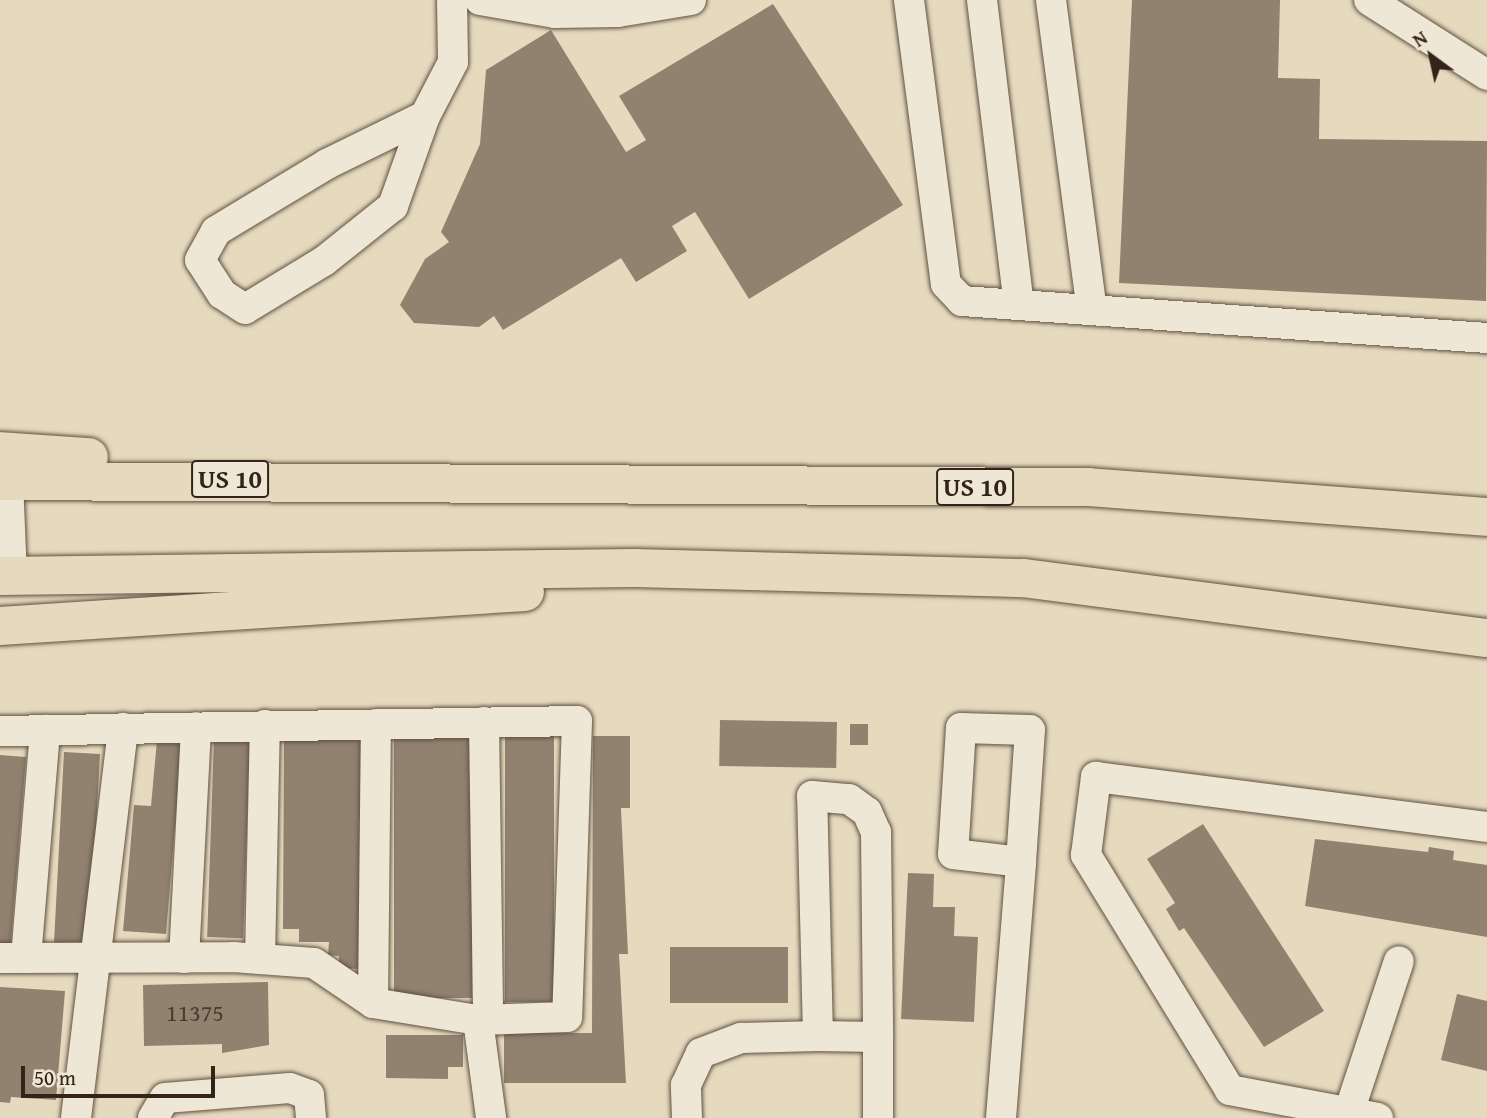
<!DOCTYPE html>
<style>
body{margin:0}
#map{position:relative;width:1487px;height:1118px;overflow:hidden;background:#e6dabe;font-family:"Gentium Book Plus",serif}
div>[style]{position:absolute}
[style*='--x']{left:calc(var(--x)*1px);top:calc(var(--y)*1px);width:calc(var(--w)*1px);rotate:calc(var(--a)*1deg)}
.building>*{inset:0;background:#90826f;transform-origin:0 0}
.roads{filter:drop-shadow(0 0 2px #605142) drop-shadow(0 0 2px #605142)}
.minor>*{height:30px;margin:-15px;padding:0 15px;transform-origin:15px;border-radius:15px;background:#efe7d5}
.highway>*{height:38px;margin:-19px;padding:0 19px;transform-origin:19px;border-radius:19px;background:#e6dabe}
span{translate:-50% -50%;white-space:nowrap;text-align:center;line-height:1.15;-webkit-text-stroke:6px #efe7d5;paint-order:stroke}
.number-label{font-size:24px;color:#4a3b2e}
.number-label span{-webkit-text-stroke-width:0}
.shield-label span{padding:2px 5px;background:#efe7d5;border:2px solid;border-radius:5px;-webkit-text-stroke-width:0}
.shield-label{font-size:26px;color:#332319;font-weight:700}
.north{position:absolute;left:1396px;top:21px;width:70px;height:70px;-webkit-text-stroke:5px #efe7d5;paint-order:stroke;rotate:327deg;font-size:19px;font-weight:700;line-height:28px;text-align:center;color:#332319}
.north::after{content:'';display:block;margin:auto;width:24px;height:32px;background:#332319;clip-path:polygon(50% 0,100% 100%,50% 72%,0 100%)}
.scale{position:absolute;left:21px;top:1066px;width:194px;height:32px;box-sizing:border-box;border:4px solid #332319;border-top:0;padding-left:9px;font-size:21px;line-height:24px;white-space:nowrap;color:#332319;-webkit-text-stroke:5px #efe7d5;paint-order:stroke}
</style>
<div id="map">
<div class="building">
<div style="clip-path:polygon(1132px 0,1280px 0,1278px 78px,1320px 79px,1319px 139px,1487px 141px,1486px 301px,1119px 283px)"></div>
<div style="clip-path:polygon(773px 4px,903px 205px,749px 299px,695px 212px,672px 226px,687px 251px,636px 282px,621px 258px,503px 330px,494px 316px,479px 327px,414px 323px,400px 305px,425px 259px,449px 242px,441px 232px,480px 144px,486px 70px,551px 30px,626px 152px,646px 140px,619px 96px)"></div>
<div style="left:720px;top:720px;width:117px;height:46px;rotate:1deg"></div>
<div style="left:850px;top:724px;width:18px;height:21px"></div>
<div style="left:394px;top:736px;width:78px;height:262px"></div>
<div style="left:554px;top:736px;width:266px;height:49px;rotate:90deg"></div>
<div style="clip-path:polygon(593px 736px,630px 736px,630px 808px,621px 808px,628px 954px,619px 954px,626px 1083px,504px 1083px,504px 1033px,592px 1033px)"></div>
<div style="clip-path:polygon(284px 739px,362px 739px,361px 969px,339px 968px,339px 956px,328px 955px,329px 942px,299px 942px,299px 929px,283px 929px)"></div>
<div style="clip-path:polygon(157px 740px,182px 742px,166px 934px,123px 931px,134px 805px,151px 806px)"></div>
<div style="left:214px;top:740px;width:36px;height:197px;rotate:2deg"></div>
<div style="left:64px;top:752px;width:36px;height:195px;rotate:3deg"></div>
<div style="clip-path:polygon(0 755px,26px 757px,10px 952px,0 951px)"></div>
<div style="clip-path:polygon(1203px 824px,1324px 1011px,1264px 1047px,1184px 928px,1179px 931px,1166px 909px,1175px 903px,1147px 859px)"></div>
<div style="clip-path:polygon(1315px 839px,1428px 852px,1429px 847px,1454px 851px,1453px 860px,1487px 865px,1487px 937px,1305px 906px)"></div>
<div style="clip-path:polygon(908px 873px,934px 874px,933px 907px,955px 907px,954px 936px,978px 937px,974px 1022px,901px 1019px)"></div>
<div style="left:670px;top:947px;width:118px;height:56px"></div>
<div style="clip-path:polygon(268px 982px,269px 1045px,222px 1053px,222px 1044px,144px 1046px,143px 985px)"></div>
<div style="clip-path:polygon(0 987px,65px 991px,56px 1100px,11px 1097px,10px 1103px,0 1102px)"></div>
<div style="clip-path:polygon(1457px 994px,1487px 1001px,1487px 1071px,1441px 1060px)"></div>
<div style="clip-path:polygon(386px 1035px,463px 1035px,463px 1067px,448px 1067px,448px 1079px,386px 1078px)"></div>
</div>
<div class="roads">
<div class="minor">
<div style="--x:480;--y:0;--w:76;--a:9.8"></div>
<div style="--x:555;--y:13;--w:63;--a:-0.9"></div>
<div style="--x:618;--y:12;--w:74;--a:-9.3"></div>
<div style="--x:909;--y:0;--w:286;--a:82.6"></div>
<div style="--x:946;--y:284;--w:23;--a:47"></div>
<div style="--x:962;--y:301;--w:526;--a:4.03"></div>
<div style="--x:982;--y:0;--w:307;--a:83.1"></div>
<div style="--x:1051;--y:0;--w:313;--a:82.5"></div>
<div style="--x:1369;--y:0;--w:140;--a:32.4"></div>
<div style="--x:425;--y:116;--w:96;--a:109.6"></div>
<div style="--x:393;--y:206;--w:88;--a:141.4"></div>
<div style="--x:324;--y:261;--w:92;--a:148.7"></div>
<div style="--x:245;--y:309;--w:27;--a:-147"></div>
<div style="--x:222;--y:294;--w:40;--a:-122.9"></div>
<div style="--x:200;--y:260;--w:33;--a:-61"></div>
<div style="--x:216;--y:231;--w:130;--a:-31.1"></div>
<div style="--x:327;--y:164;--w:109;--a:-26.1"></div>
<div style="--x:425;--y:116;--w:61;--a:-62.6"></div>
<div style="--x:453;--y:62;--w:62;--a:-90.9"></div>
<div style="--x:8;--y:481;--w:95;--a:87.6"></div>
<div style="--x:484;--y:722;--w:297;--a:89.2"></div>
<div style="--x:0;--y:731;--w:577;--a:-0.99"></div>
<div style="--x:577;--y:721;--w:296;--a:91.9"></div>
<div style="--x:567;--y:1017;--w:89;--a:178.1"></div>
<div style="--x:0;--y:958;--w:233;--a:-0.2"></div>
<div style="--x:233;--y:957;--w:81;--a:4.2"></div>
<div style="--x:314;--y:963;--w:71;--a:34.1"></div>
<div style="--x:373;--y:1003;--w:106;--a:9.2"></div>
<div style="--x:478;--y:1020;--w:99;--a:82.4"></div>
<div style="--x:26;--y:958;--w:229;--a:-85.2"></div>
<div style="--x:184;--y:958;--w:231;--a:-87"></div>
<div style="--x:260;--y:959;--w:234;--a:-88.8"></div>
<div style="--x:373;--y:1003;--w:279;--a:-89.4"></div>
<div style="--x:818;--y:1036;--w:240;--a:-91.4"></div>
<div style="--x:812;--y:796;--w:37;--a:5"></div>
<div style="--x:849;--y:799;--w:22;--a:36"></div>
<div style="--x:867;--y:812;--w:22;--a:66"></div>
<div style="--x:876;--y:832;--w:205;--a:89.4"></div>
<div style="--x:76;--y:1118;--w:393;--a:-83.1"></div>
<div style="--x:153;--y:1118;--w:23;--a:-59"></div>
<div style="--x:165;--y:1098;--w:125;--a:-4.6"></div>
<div style="--x:290;--y:1088;--w:20;--a:20"></div>
<div style="--x:309;--y:1095;--w:23;--a:85"></div>
<div style="--x:687;--y:1118;--w:33;--a:-92"></div>
<div style="--x:686;--y:1085;--w:35;--a:-65"></div>
<div style="--x:701;--y:1053;--w:43;--a:-20.6"></div>
<div style="--x:741;--y:1038;--w:77;--a:-1.5"></div>
<div style="--x:818;--y:1036;--w:60;--a:1"></div>
<div style="--x:878;--y:1037;--w:81;--a:90"></div>
<div style="--x:1001;--y:1118;--w:257;--a:-85.5"></div>
<div style="--x:1021;--y:862;--w:132;--a:-86.1"></div>
<div style="--x:1030;--y:730;--w:69;--a:-178.3"></div>
<div style="--x:961;--y:728;--w:126;--a:93.6"></div>
<div style="--x:953;--y:854;--w:68;--a:6.7"></div>
<div style="--x:1347;--y:1118;--w:165;--a:-71.7"></div>
<div style="--x:1378;--y:1118;--w:151;--a:-169.3"></div>
<div style="--x:1230;--y:1090;--w:276;--a:-121.5"></div>
<div style="--x:1086;--y:855;--w:79;--a:-82.7"></div>
<div style="--x:1096;--y:777;--w:394;--a:7.3"></div>
</div>
<div class="highway">
<div style="--x:0;--y:451;--w:89;--a:3.9"></div>
<div style="--x:0;--y:481;--w:1088;--a:0.32"></div>
<div style="--x:1088;--y:487;--w:400;--a:4.3"></div>
<div style="--x:0;--y:576;--w:634;--a:-0.72"></div>
<div style="--x:634;--y:568;--w:390;--a:1.5"></div>
<div style="--x:1024;--y:578;--w:467;--a:7.4"></div>
<div style="--x:0;--y:626;--w:526;--a:-3.71"></div>
</div>
</div>
<div class="number-label">
<span style="left:195px;top:1013px">11375</span>
</div>
<div class="shield-label">
<span style="left:230px;top:479px">US 10</span>
<span style="left:975px;top:487px">US 10</span>
</div>
<div class="north">N</div>
<div class="scale">50 m</div>
</div>
